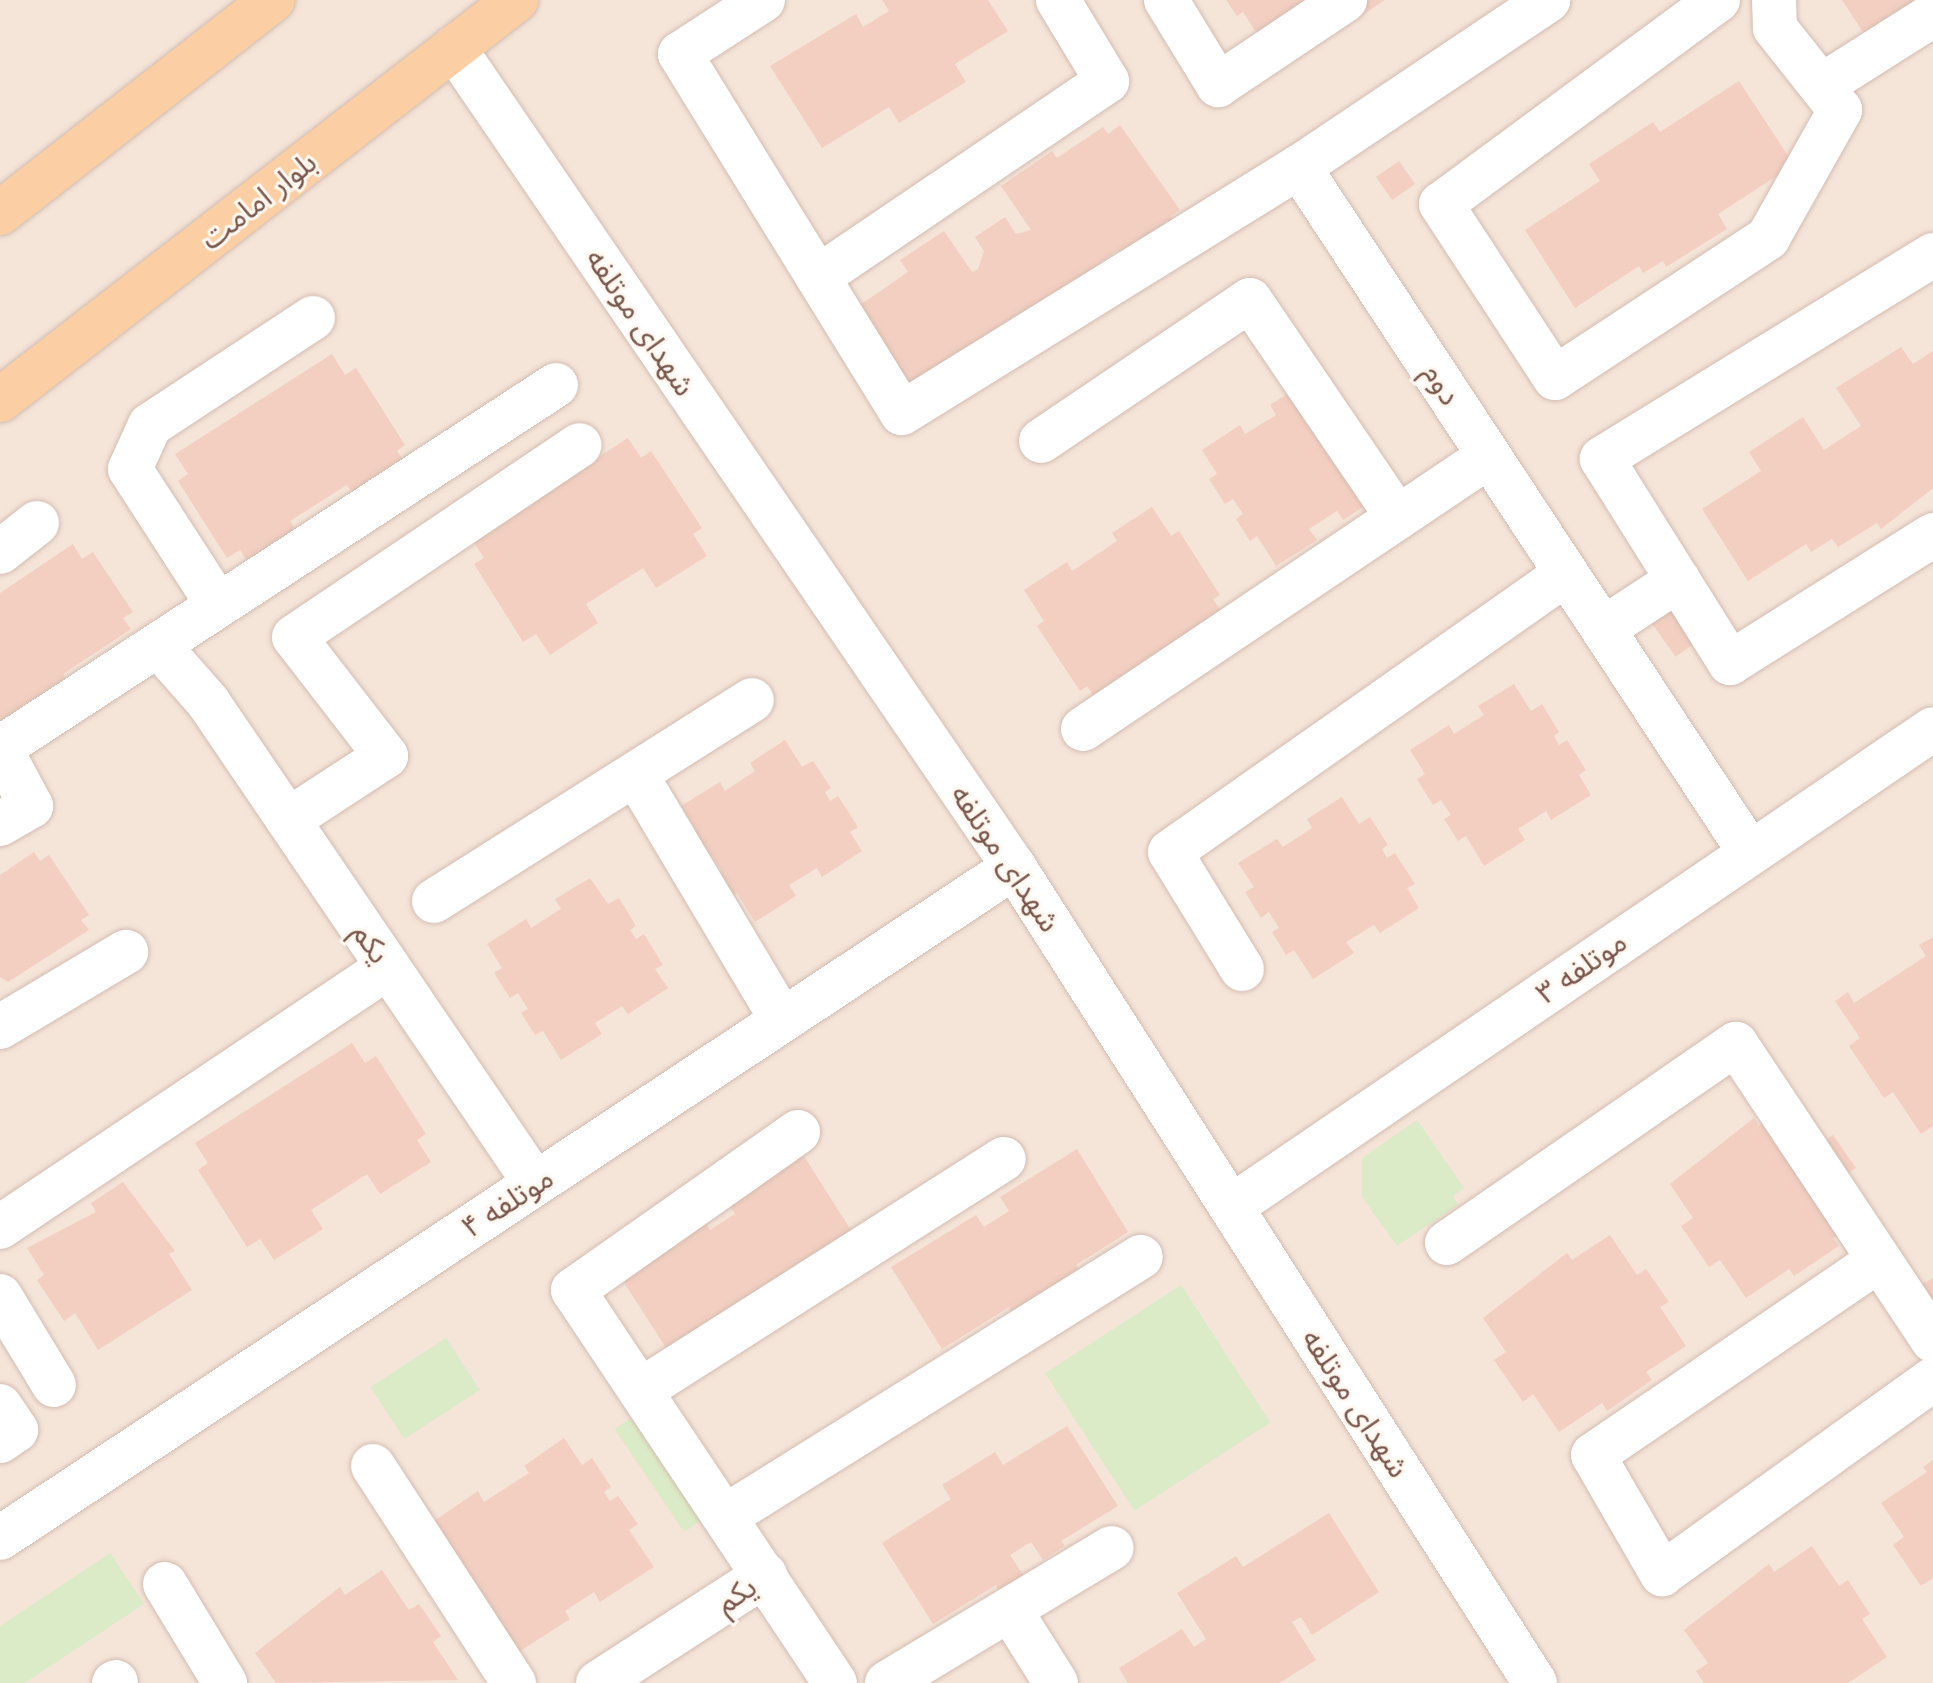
<!DOCTYPE html>
<meta charset="utf-8">
<style>
body{margin:0}
#map{position:relative;width:1933px;height:1683px;overflow:hidden;background:#fdf3ea;font-family:Mulish,"Noto Sans Arabic",sans-serif}
div>[style]{position:absolute}
[style*='--x']{left:calc(var(--x)*1px);top:calc(var(--y)*1px);width:calc(var(--w)*1px);rotate:calc(var(--a)*1deg)}
.residential>*{inset:0;background:#f5e4d8;transform-origin:0 0}
.green>*{inset:0;background:#dbebc7;transform-origin:0 0}
.building>*{inset:0;background:#f3cfc1;transform-origin:0 0}
.roads{filter:drop-shadow(0 0 2px #d2bcb1) drop-shadow(0 0 2px #d2bcb1)}
.minor>*{height:44px;margin:-22px;padding:0 22px;transform-origin:22px;border-radius:22px;background:#fff}
.major>*{height:44px;margin:-22px;padding:0 22px;transform-origin:22px;border-radius:22px;background:#fbcfa3}
span{translate:-50% -50%;white-space:nowrap;text-align:center;line-height:1.15;-webkit-text-stroke:6px #fff8f1;paint-order:stroke}
.street-label{font-size:30px;color:#79564c}
</style>
<div id="map">
<div class="residential">
<div style="left:1933px;top:0;width:1683px;height:1933px;rotate:90deg"></div>
</div>
<div class="green">
<div style="clip-path:polygon(1417px 1120px,1464px 1188px,1453px 1196px,1458px 1205px,1397px 1246px,1362px 1197px,1362px 1158px)"></div>
<div style="left:1181px;top:1285px;width:164px;height:162px;rotate:57deg"></div>
<div style="left:446px;top:1338px;width:62px;height:90px;rotate:57deg"></div>
<div style="left:637px;top:1414px;width:124px;height:27px;rotate:56deg"></div>
<div style="clip-path:polygon(110px 1553px,144px 1604px,25px 1683px,0 1683px,0 1626px)"></div>
</div>
<div class="building">
<div style="clip-path:polygon(882px 0,988px 0,1008px 31px,955px 64px,966px 82px,899px 123px,889px 107px,822px 148px,770px 66px,856px 14px,863px 27px,889px 11px)"></div>
<div style="clip-path:polygon(1226px 0,1385px 0,1317px 45px,1271px 55px,1243px 12px,1237px 16px)"></div>
<div style="clip-path:polygon(1842px 0,1933px 0,1870px 43px)"></div>
<div style="clip-path:polygon(1739px 81px,1794px 165px,1718px 214px,1727px 229px,1666px 267px,1663px 261px,1643px 273px,1639px 266px,1575px 308px,1525px 230px,1600px 181px,1589px 164px,1653px 122px,1660px 132px)"></div>
<div style="clip-path:polygon(1120px 125px,1180px 210px,1171px 216px,1174px 221px,1123px 256px,1118px 250px,1102px 261px,1107px 268px,1058px 302px,1052px 293px,908px 398px,860px 305px,908px 272px,900px 260px,944px 231px,972px 272px,978px 269px,984px 251px,975px 237px,1005px 217px,1016px 234px,1031px 230px,1001px 186px,1052px 151px,1057px 158px,1103px 127px,1108px 134px)"></div>
<div style="left:1399px;top:161px;width:28px;height:28px;rotate:55deg"></div>
<div style="clip-path:polygon(1901px 347px,1913px 364px,1933px 351px,1933px 488px,1881px 529px,1877px 523px,1838px 547px,1832px 539px,1811px 552px,1806px 544px,1748px 581px,1702px 509px,1761px 471px,1749px 452px,1803px 417px,1824px 450px,1861px 426px,1836px 388px)"></div>
<div style="clip-path:polygon(332px 354px,345px 375px,356px 368px,405px 445px,397px 451px,411px 473px,360px 505px,347px 485px,290px 521px,303px 541px,253px 571px,240px 550px,227px 558px,178px 481px,188px 474px,175px 454px)"></div>
<div style="clip-path:polygon(1305px 383px,1383px 494px,1343px 520px,1337px 511px,1309px 529px,1317px 540px,1276px 566px,1257px 536px,1250px 541px,1236px 519px,1243px 514px,1233px 499px,1225px 504px,1209px 479px,1217px 474px,1202px 450px,1240px 425px,1245px 434px,1276px 415px,1270px 405px)"></div>
<div style="clip-path:polygon(628px 438px,641px 458px,651px 451px,702px 528px,693px 534px,707px 556px,656px 588px,643px 568px,586px 604px,598px 623px,550px 655px,536px 634px,523px 642px,474px 564px,484px 558px,471px 538px)"></div>
<div style="clip-path:polygon(1152px 507px,1171px 536px,1179px 531px,1220px 595px,1213px 599px,1227px 620px,1099px 704px,1087px 686px,1080px 691px,1037px 626px,1044px 621px,1024px 590px,1067px 562px,1072px 571px,1117px 541px,1112px 533px)"></div>
<div style="clip-path:polygon(73px 544px,82px 559px,93px 552px,133px 612px,123px 618px,131px 629px,63px 674px,68px 681px,0 726px,0 593px)"></div>
<div style="left:1671px;top:605px;width:45px;height:26px;rotate:55deg"></div>
<div style="clip-path:polygon(1514px 684px,1531px 711px,1542px 704px,1559px 732px,1554px 736px,1559px 745px,1567px 740px,1586px 770px,1579px 775px,1591px 795px,1551px 820px,1546px 811px,1518px 829px,1525px 840px,1484px 866px,1466px 836px,1458px 841px,1444px 819px,1451px 815px,1441px 800px,1433px 805px,1417px 779px,1425px 774px,1410px 750px,1449px 725px,1454px 734px,1484px 715px,1478px 706px)"></div>
<div style="clip-path:polygon(785px 740px,802px 767px,813px 761px,831px 788px,825px 792px,830px 801px,838px 796px,858px 827px,850px 832px,862px 851px,822px 877px,817px 868px,789px 885px,796px 896px,755px 922px,737px 893px,729px 898px,715px 875px,722px 871px,712px 856px,704px 861px,688px 836px,696px 830px,681px 806px,720px 782px,725px 791px,755px 771px,750px 763px)"></div>
<div style="clip-path:polygon(1342px 797px,1359px 824px,1370px 817px,1388px 845px,1382px 849px,1387px 858px,1395px 853px,1415px 884px,1407px 888px,1419px 908px,1380px 933px,1374px 925px,1346px 942px,1354px 953px,1313px 979px,1294px 950px,1286px 955px,1272px 932px,1279px 928px,1269px 912px,1261px 918px,1245px 892px,1254px 887px,1238px 863px,1277px 839px,1283px 847px,1312px 828px,1307px 819px)"></div>
<div style="clip-path:polygon(34px 852px,40px 861px,49px 855px,89px 915px,81px 920px,89px 930px,8px 982px,0 977px,0 875px)"></div>
<div style="clip-path:polygon(590px 878px,608px 904px,619px 898px,636px 926px,630px 930px,636px 939px,644px 934px,663px 965px,655px 969px,668px 988px,628px 1014px,622px 1006px,595px 1023px,602px 1034px,561px 1060px,543px 1031px,535px 1035px,521px 1013px,528px 1009px,518px 993px,510px 998px,494px 973px,502px 968px,487px 944px,526px 919px,531px 928px,561px 909px,555px 899px)"></div>
<div style="clip-path:polygon(1933px 937px,1933px 1126px,1921px 1134px,1893px 1092px,1884px 1098px,1849px 1046px,1860px 1038px,1835px 1001px,1848px 992px,1854px 1003px,1926px 956px,1919px 945px)"></div>
<div style="clip-path:polygon(352px 1043px,365px 1063px,376px 1056px,426px 1134px,417px 1140px,431px 1162px,380px 1194px,367px 1174px,311px 1210px,323px 1229px,274px 1260px,260px 1239px,247px 1247px,198px 1170px,208px 1163px,195px 1143px)"></div>
<div style="clip-path:polygon(1796px 1101px,1824px 1141px,1833px 1135px,1856px 1168px,1847px 1173px,1873px 1211px,1833px 1238px,1839px 1246px,1794px 1276px,1789px 1269px,1746px 1298px,1720px 1260px,1709px 1267px,1681px 1226px,1693px 1218px,1670px 1184px,1754px 1118px,1759px 1126px)"></div>
<div style="clip-path:polygon(1077px 1149px,1128px 1232px,1076px 1265px,1086px 1282px,1019px 1324px,1009px 1307px,942px 1349px,891px 1267px,976px 1215px,984px 1227px,1009px 1211px,1000px 1197px)"></div>
<div style="clip-path:polygon(802px 1153px,854px 1235px,668px 1351px,616px 1270px,702px 1217px,710px 1230px,735px 1214px,726px 1200px)"></div>
<div style="clip-path:polygon(123px 1182px,175px 1251px,169px 1254px,192px 1290px,98px 1350px,75px 1313px,64px 1321px,37px 1280px,44px 1275px,27px 1248px,96px 1212px,91px 1203px)"></div>
<div style="clip-path:polygon(1610px 1235px,1637px 1275px,1646px 1269px,1669px 1302px,1660px 1307px,1686px 1346px,1646px 1372px,1652px 1380px,1607px 1411px,1602px 1403px,1559px 1432px,1533px 1394px,1523px 1402px,1494px 1360px,1506px 1352px,1483px 1318px,1567px 1253px,1572px 1260px)"></div>
<div style="clip-path:polygon(1933px 1278px,1933px 1315px,1916px 1288px)"></div>
<div style="clip-path:polygon(1067px 1426px,1118px 1506px,1061px 1541px,1065px 1546px,1043px 1560px,1031px 1542px,1010px 1555px,1024px 1576px,999px 1591px,996px 1585px,933px 1624px,882px 1543px,951px 1499px,942px 1485px,995px 1452px,1003px 1465px)"></div>
<div style="clip-path:polygon(564px 1438px,582px 1465px,592px 1458px,611px 1487px,604px 1492px,610px 1501px,618px 1496px,638px 1524px,629px 1530px,654px 1567px,600px 1602px,594px 1592px,565px 1611px,570px 1619px,517px 1653px,434px 1521px,478px 1491px,484px 1502px,529px 1473px,524px 1466px)"></div>
<div style="clip-path:polygon(1933px 1460px,1933px 1578px,1921px 1586px,1893px 1545px,1904px 1537px,1881px 1503px,1927px 1472px,1923px 1467px)"></div>
<div style="clip-path:polygon(1329px 1513px,1379px 1592px,1312px 1635px,1301px 1617px,1292px 1622px,1316px 1660px,1279px 1683px,1128px 1683px,1119px 1668px,1182px 1629px,1194px 1647px,1206px 1639px,1177px 1593px,1236px 1556px,1243px 1567px)"></div>
<div style="clip-path:polygon(1812px 1546px,1839px 1586px,1848px 1580px,1870px 1614px,1862px 1619px,1887px 1657px,1848px 1683px,1704px 1683px,1696px 1671px,1708px 1663px,1684px 1630px,1769px 1564px,1774px 1572px)"></div>
<div style="clip-path:polygon(382px 1570px,409px 1610px,419px 1604px,441px 1636px,433px 1642px,458px 1680px,276px 1683px,255px 1653px,340px 1587px,345px 1595px)"></div>
</div>
<div class="roads">
<div class="minor">
<div style="--x:763;--y:0;--w:99;--a:147"></div>
<div style="--x:680;--y:54;--w:422;--a:58.3"></div>
<div style="--x:902;--y:413;--w:467;--a:-31.8"></div>
<div style="--x:1299;--y:167;--w:300;--a:-33.8"></div>
<div style="--x:1166;--y:0;--w:100;--a:58.5"></div>
<div style="--x:1218;--y:85;--w:153;--a:-33.8"></div>
<div style="--x:1718;--y:0;--w:344;--a:143.6"></div>
<div style="--x:1441;--y:204;--w:208;--a:56.8"></div>
<div style="--x:1555;--y:378;--w:255;--a:-33.3"></div>
<div style="--x:1768;--y:238;--w:147;--a:-60.6"></div>
<div style="--x:1840;--y:110;--w:105;--a:-128.4"></div>
<div style="--x:1775;--y:28;--w:28;--a:-92"></div>
<div style="--x:454;--y:48;--w:992;--a:55.64"></div>
<div style="--x:1014;--y:867;--w:968;--a:57.44"></div>
<div style="--x:1821;--y:86;--w:133;--a:-32.4"></div>
<div style="--x:1299;--y:167;--w:819;--a:56.66"></div>
<div style="--x:1933;--y:255;--w:389;--a:148.4"></div>
<div style="--x:1602;--y:459;--w:241;--a:57.9"></div>
<div style="--x:1730;--y:663;--w:240;--a:-32.2"></div>
<div style="--x:818;--y:277;--w:349;--a:-34.1"></div>
<div style="--x:1107;--y:81;--w:95;--a:-121.2"></div>
<div style="--x:1041;--y:441;--w:252;--a:-34"></div>
<div style="--x:1250;--y:300;--w:263;--a:55.8"></div>
<div style="--x:0;--y:552;--w:47;--a:-38.1"></div>
<div style="--x:218;--y:605;--w:162;--a:-122.9"></div>
<div style="--x:130;--y:469;--w:48;--a:-65.6"></div>
<div style="--x:150;--y:425;--w:195;--a:-33.3"></div>
<div style="--x:1603;--y:629;--w:90;--a:-33.2"></div>
<div style="--x:158;--y:645;--w:76;--a:48.7"></div>
<div style="--x:208;--y:702;--w:582;--a:55.79"></div>
<div style="--x:1083;--y:729;--w:489;--a:-33.9"></div>
<div style="--x:636;--y:775;--w:285;--a:59.2"></div>
<div style="--x:288;--y:820;--w:117;--a:-33.1"></div>
<div style="--x:386;--y:756;--w:150;--a:-127.7"></div>
<div style="--x:294;--y:637;--w:344;--a:-33.9"></div>
<div style="--x:0;--y:824;--w:36;--a:-30"></div>
<div style="--x:31;--y:806;--w:66;--a:-118.1"></div>
<div style="--x:0;--y:748;--w:664;--a:-33.14"></div>
<div style="--x:434;--y:901;--w:376;--a:-32.3"></div>
<div style="--x:1242;--y:969;--w:137;--a:-121.6"></div>
<div style="--x:1170;--y:852;--w:484;--a:-35.1"></div>
<div style="--x:0;--y:1027;--w:147;--a:-30.8"></div>
<div style="--x:798;--y:1132;--w:275;--a:144.9"></div>
<div style="--x:573;--y:1290;--w:472;--a:56.3"></div>
<div style="--x:1231;--y:1207;--w:849;--a:-34.25"></div>
<div style="--x:0;--y:1227;--w:467;--a:-33.8"></div>
<div style="--x:1447;--y:1243;--w:351;--a:-34.6"></div>
<div style="--x:1736;--y:1044;--w:356;--a:56.4"></div>
<div style="--x:1879;--y:1260;--w:346;--a:145.7"></div>
<div style="--x:1593;--y:1455;--w:138;--a:59.9"></div>
<div style="--x:1662;--y:1574;--w:334;--a:-35.7"></div>
<div style="--x:0;--y:1296;--w:104;--a:58.8"></div>
<div style="--x:641;--y:1390;--w:430;--a:-32.5"></div>
<div style="--x:0;--y:1406;--w:29;--a:56"></div>
<div style="--x:16;--y:1430;--w:19;--a:145"></div>
<div style="--x:373;--y:1466;--w:259;--a:57"></div>
<div style="--x:726;--y:1516;--w:489;--a:-32"></div>
<div style="--x:0;--y:1538;--w:1216;--a:-33.49"></div>
<div style="--x:165;--y:1584;--w:116;--a:58.8"></div>
<div style="--x:1010;--y:1610;--w:86;--a:57.8"></div>
<div style="--x:114;--y:1683;--w:2;--a:-27"></div>
<div style="--x:598;--y:1683;--w:199;--a:-32.9"></div>
<div style="--x:887;--y:1683;--w:262;--a:-31"></div>
</div>
<div class="major">
<div style="--x:0;--y:213;--w:346;--a:-38"></div>
<div style="--x:0;--y:400;--w:653;--a:-37.78"></div>
</div>
</div>
<div class="street-label">
<span style="left:258px;top:200px;rotate:-38deg">بلوار امامت</span>
<span style="left:641px;top:322px;rotate:56deg">شهدای موتلفه</span>
<span style="left:1442px;top:384px;rotate:57deg">دوم</span>
<span style="left:1006px;top:858px;rotate:56deg">شهدای موتلفه</span>
<span style="left:372px;top:943px;rotate:56deg">یکم</span>
<span style="left:1581px;top:967px;rotate:-35deg">موتلفه ۳</span>
<span style="left:507px;top:1202px;rotate:-33deg">موتلفه ۴</span>
<span style="left:1356px;top:1403px;rotate:57deg">شهدای موتلفه</span>
<span style="left:736px;top:1594px;rotate:-33deg">یکم</span>
</div>
</div>
